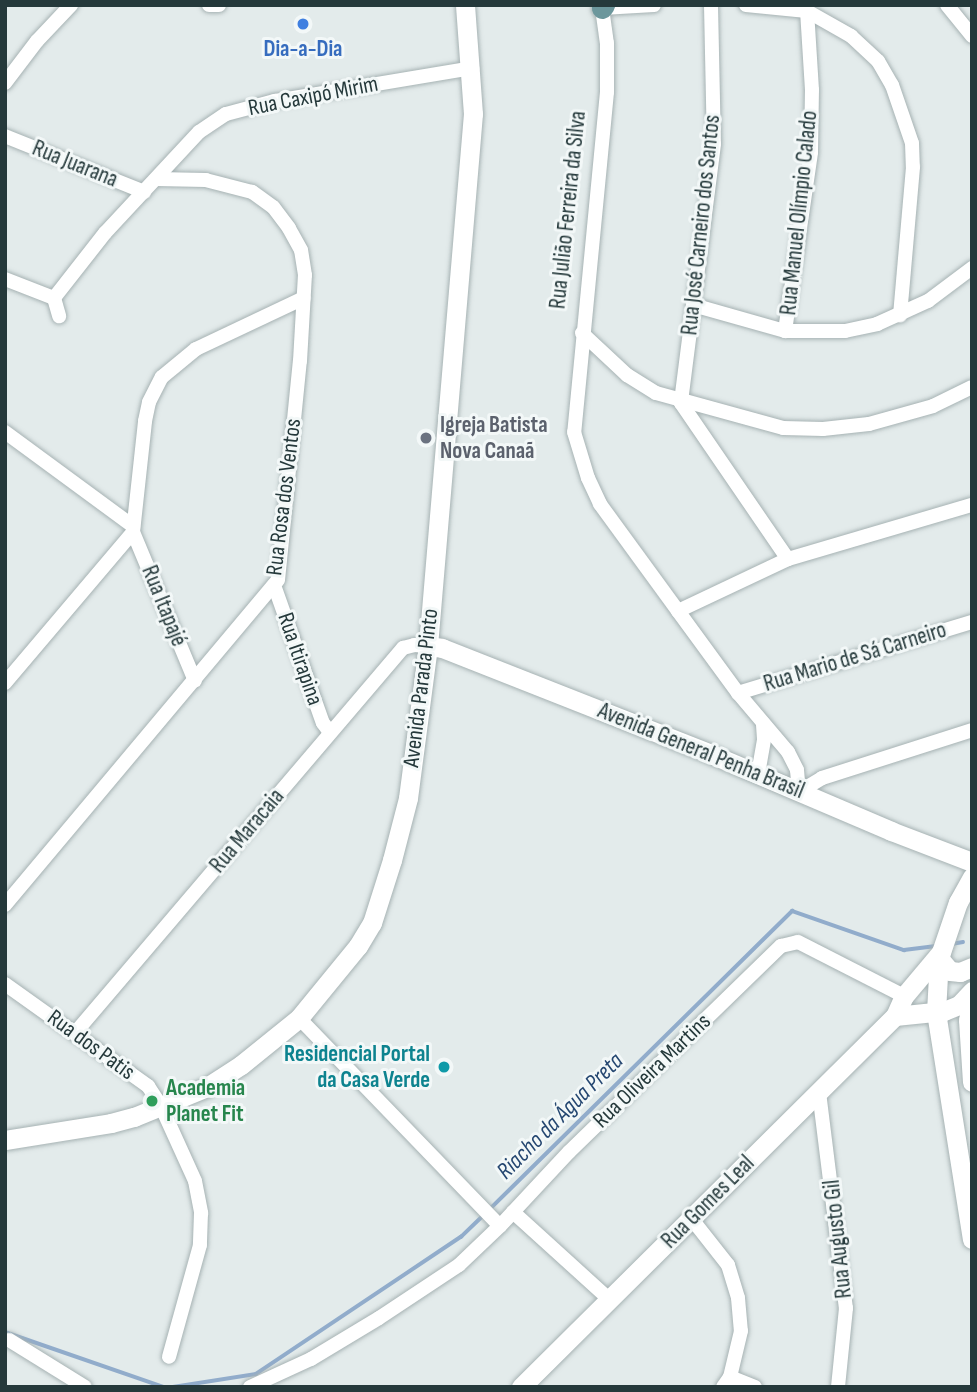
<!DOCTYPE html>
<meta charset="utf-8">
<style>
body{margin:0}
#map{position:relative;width:977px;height:1392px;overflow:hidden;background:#e3ebeb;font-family:"Sofia Sans Condensed",sans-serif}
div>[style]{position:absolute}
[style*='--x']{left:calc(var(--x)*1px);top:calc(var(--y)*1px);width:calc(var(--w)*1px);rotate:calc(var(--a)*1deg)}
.stream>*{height:3.5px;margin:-1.75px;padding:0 1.75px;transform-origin:1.75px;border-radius:1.75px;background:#91accb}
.roads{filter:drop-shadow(0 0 2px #a6b2b3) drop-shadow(0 0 2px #a6b2b3)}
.street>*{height:14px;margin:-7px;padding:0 7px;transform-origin:7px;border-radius:7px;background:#fff}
.secondary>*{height:19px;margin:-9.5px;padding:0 9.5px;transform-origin:9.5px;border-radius:9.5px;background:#fff}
.primary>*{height:21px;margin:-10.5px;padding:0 10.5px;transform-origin:10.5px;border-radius:10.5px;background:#6c979c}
.dots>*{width:19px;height:19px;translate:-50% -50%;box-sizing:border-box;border:4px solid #f3f8f8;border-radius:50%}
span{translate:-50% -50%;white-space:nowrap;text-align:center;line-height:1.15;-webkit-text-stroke:6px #f3f8f8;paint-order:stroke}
.shop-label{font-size:23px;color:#366cbe;font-weight:700}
.street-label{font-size:23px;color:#25393b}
.worship-label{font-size:23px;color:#5b616d;font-weight:700}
.left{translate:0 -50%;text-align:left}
.culture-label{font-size:23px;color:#0d838f;font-weight:700}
.right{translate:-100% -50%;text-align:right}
.leisure-label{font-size:23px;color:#27864d;font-weight:700}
.water-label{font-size:24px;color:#254771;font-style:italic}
.frame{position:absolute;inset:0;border:7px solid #25393b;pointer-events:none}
</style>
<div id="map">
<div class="stream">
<div style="--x:951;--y:944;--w:12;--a:-9"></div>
<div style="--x:489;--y:1210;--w:426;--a:-44.6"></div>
<div style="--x:792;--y:911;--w:119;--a:19.2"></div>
<div style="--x:904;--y:950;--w:32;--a:-7"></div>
<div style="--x:5;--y:1332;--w:168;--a:19.1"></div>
<div style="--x:173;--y:1387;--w:84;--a:-8.9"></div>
<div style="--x:256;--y:1374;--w:247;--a:-33.8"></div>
<div style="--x:461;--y:1237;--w:30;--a:-44"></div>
</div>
<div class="roads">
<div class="street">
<div style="--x:209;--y:5;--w:10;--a:0"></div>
<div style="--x:654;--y:5;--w:52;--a:176.7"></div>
<div style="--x:602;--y:8;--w:35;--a:82"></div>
<div style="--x:607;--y:43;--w:49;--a:90"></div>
<div style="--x:607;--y:92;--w:342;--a:95.5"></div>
<div style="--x:574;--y:432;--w:48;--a:73.1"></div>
<div style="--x:588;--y:478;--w:29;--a:65"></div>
<div style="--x:600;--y:504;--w:132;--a:53.9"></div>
<div style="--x:678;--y:611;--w:102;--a:53.8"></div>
<div style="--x:738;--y:693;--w:77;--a:49.7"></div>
<div style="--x:788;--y:752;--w:20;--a:63"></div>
<div style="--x:797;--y:770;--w:22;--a:85"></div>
<div style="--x:799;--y:792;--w:27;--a:-31"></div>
<div style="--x:822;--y:778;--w:157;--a:-17.7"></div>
<div style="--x:711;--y:5;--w:139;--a:88.8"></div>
<div style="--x:714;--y:144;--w:261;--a:97.3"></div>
<div style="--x:681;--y:403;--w:189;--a:55.6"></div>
<div style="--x:746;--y:5;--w:61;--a:5.6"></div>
<div style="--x:807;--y:11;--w:51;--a:29.6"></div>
<div style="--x:851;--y:36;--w:37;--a:43"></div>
<div style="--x:878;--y:61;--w:28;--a:60"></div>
<div style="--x:892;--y:85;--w:61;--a:71"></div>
<div style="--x:912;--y:143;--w:24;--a:88"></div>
<div style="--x:913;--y:167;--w:149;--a:95"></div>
<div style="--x:947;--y:5;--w:40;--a:51"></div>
<div style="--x:5;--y:83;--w:53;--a:-52.7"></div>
<div style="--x:37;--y:41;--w:50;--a:-46.6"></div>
<div style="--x:5;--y:136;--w:150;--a:21.9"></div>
<div style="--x:5;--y:279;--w:53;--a:21.2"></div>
<div style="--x:54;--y:298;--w:19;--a:74"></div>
<div style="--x:54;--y:298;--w:83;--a:-51.9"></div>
<div style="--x:105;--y:233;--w:138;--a:-47.1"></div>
<div style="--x:199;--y:132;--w:32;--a:-34"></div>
<div style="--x:226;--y:114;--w:51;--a:-14.9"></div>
<div style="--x:275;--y:101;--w:200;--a:-9.5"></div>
<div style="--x:693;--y:305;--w:96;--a:15.8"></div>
<div style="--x:785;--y:331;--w:60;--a:0"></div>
<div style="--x:845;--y:331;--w:33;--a:-12"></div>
<div style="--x:877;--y:324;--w:56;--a:-24.3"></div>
<div style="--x:928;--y:301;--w:55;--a:-36.9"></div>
<div style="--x:785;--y:331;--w:181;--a:-81.7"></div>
<div style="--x:811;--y:152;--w:62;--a:-89.1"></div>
<div style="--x:812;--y:90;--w:79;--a:-93.6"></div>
<div style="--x:582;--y:333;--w:62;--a:43"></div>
<div style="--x:627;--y:375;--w:34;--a:32"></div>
<div style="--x:656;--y:393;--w:132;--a:15.4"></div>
<div style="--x:783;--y:428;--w:40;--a:1.4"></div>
<div style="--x:823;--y:429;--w:46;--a:-6.2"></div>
<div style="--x:869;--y:424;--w:66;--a:-15.7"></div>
<div style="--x:933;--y:406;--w:43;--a:-26"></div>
<div style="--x:5;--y:432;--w:159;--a:36.3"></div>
<div style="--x:133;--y:532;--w:161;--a:67.4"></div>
<div style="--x:274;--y:585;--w:146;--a:70.5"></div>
<div style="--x:323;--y:723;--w:10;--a:53"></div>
<div style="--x:678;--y:611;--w:122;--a:-25.3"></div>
<div style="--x:788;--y:559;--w:192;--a:-16.4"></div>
<div style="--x:5;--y:683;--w:198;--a:-49.7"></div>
<div style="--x:133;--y:532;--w:112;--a:-83.8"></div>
<div style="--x:145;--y:421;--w:19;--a:-78"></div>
<div style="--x:149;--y:402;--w:28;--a:-63"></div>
<div style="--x:162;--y:377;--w:44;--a:-39.5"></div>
<div style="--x:196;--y:349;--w:119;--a:-25.3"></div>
<div style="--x:738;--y:693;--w:245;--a:-16.9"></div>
<div style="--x:758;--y:774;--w:36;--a:-80"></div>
<div style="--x:764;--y:739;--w:16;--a:-94"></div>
<div style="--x:5;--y:905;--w:424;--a:-50"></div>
<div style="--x:278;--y:580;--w:220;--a:-84.3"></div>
<div style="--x:300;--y:361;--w:86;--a:-86.7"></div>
<div style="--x:305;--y:275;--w:25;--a:-99"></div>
<div style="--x:301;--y:250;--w:25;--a:-119"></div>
<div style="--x:289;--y:228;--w:26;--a:-127"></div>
<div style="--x:273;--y:207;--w:26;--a:-144"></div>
<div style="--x:252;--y:192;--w:48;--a:-165.4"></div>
<div style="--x:206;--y:180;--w:50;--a:-178.9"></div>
<div style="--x:5;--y:984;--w:176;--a:35.5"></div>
<div style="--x:148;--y:1086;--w:24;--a:57"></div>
<div style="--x:161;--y:1106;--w:82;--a:65.6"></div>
<div style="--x:195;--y:1181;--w:33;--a:79"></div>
<div style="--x:201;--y:1213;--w:32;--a:92"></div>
<div style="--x:200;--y:1245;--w:116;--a:105.5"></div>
<div style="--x:299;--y:1018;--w:289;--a:46"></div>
<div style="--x:500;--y:1226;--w:19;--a:-47"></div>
<div style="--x:513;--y:1212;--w:130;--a:42.2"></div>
<div style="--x:75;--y:1033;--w:506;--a:-49.57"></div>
<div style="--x:403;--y:648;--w:11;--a:-15"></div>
<div style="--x:414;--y:645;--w:14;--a:4"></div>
<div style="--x:819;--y:1092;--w:218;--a:82.9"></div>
<div style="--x:846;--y:1308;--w:79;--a:95.8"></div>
<div style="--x:513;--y:1212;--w:82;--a:-47"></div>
<div style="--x:569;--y:1152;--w:296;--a:-44.2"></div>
<div style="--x:781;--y:946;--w:17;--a:-13"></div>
<div style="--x:798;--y:942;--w:119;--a:27"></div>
<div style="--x:691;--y:1218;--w:60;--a:51.8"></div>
<div style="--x:728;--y:1265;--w:34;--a:73"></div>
<div style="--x:738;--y:1298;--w:33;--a:85"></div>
<div style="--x:741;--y:1331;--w:47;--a:103.4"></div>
<div style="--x:730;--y:1377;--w:12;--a:125"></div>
<div style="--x:9;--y:1340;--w:89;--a:31.7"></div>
<div style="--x:730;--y:1377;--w:27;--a:22"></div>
<div style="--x:250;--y:1387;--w:67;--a:-24.7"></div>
<div style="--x:311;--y:1359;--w:79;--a:-31.1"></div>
<div style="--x:379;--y:1318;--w:96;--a:-33.5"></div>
<div style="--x:459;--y:1265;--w:57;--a:-43.6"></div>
</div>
<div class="secondary">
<div style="--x:428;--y:646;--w:14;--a:8"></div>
<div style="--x:442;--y:648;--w:291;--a:21.5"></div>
<div style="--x:713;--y:755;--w:194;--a:23.1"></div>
<div style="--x:891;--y:831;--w:87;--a:20.9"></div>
<div style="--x:972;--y:877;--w:29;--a:119"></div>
<div style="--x:958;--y:902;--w:59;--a:108.7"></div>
<div style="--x:939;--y:958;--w:54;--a:93.2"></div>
<div style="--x:936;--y:1012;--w:230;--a:81"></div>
<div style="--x:939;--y:958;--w:17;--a:50"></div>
<div style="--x:950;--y:971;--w:10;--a:6"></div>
<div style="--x:960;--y:972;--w:13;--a:-23"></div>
<div style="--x:972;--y:993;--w:27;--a:98"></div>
<div style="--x:968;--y:1020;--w:62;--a:86.3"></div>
<div style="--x:895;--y:1016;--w:49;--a:-5.8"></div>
<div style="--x:944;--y:1011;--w:16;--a:-22"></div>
<div style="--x:959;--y:1005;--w:19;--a:-47"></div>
<div style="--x:5;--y:1140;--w:107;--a:-9.1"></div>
<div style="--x:111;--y:1123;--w:24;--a:-15"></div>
<div style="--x:134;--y:1117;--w:79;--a:-22.3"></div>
<div style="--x:207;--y:1087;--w:40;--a:-32.9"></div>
<div style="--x:241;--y:1065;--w:75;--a:-39"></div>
<div style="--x:299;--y:1018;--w:93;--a:-50.7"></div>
<div style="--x:358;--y:946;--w:27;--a:-59"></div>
<div style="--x:372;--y:923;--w:66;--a:-72.4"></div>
<div style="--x:392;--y:860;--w:64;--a:-75.5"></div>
<div style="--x:408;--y:798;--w:153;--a:-82.5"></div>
<div style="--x:428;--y:646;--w:534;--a:-85.17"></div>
<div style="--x:473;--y:114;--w:109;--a:-94.2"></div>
<div style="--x:521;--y:1387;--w:527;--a:-44.77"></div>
<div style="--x:895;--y:1016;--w:22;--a:-66"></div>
<div style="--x:904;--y:996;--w:57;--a:-49.9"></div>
</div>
<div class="primary">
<div style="--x:602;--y:8;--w:4;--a:-56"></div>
</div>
</div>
<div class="dots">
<div style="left:303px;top:24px;background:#3f7fe0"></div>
<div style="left:426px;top:438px;background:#6b7280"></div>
<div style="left:444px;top:1067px;background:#0f9aa8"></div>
<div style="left:152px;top:1101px;background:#2e9e5b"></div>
</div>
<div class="shop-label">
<span style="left:303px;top:49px">Dia-a-Dia</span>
</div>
<div class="street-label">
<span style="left:313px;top:96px;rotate:-11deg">Rua Caxipó Mirim</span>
<span style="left:75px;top:164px;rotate:22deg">Rua Juarana</span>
<span style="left:568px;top:210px;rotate:-84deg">Rua Julião Ferreira da Silva</span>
<span style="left:799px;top:213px;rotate:-84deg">Rua Manuel Olímpio Calado</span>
<span style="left:701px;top:225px;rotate:-84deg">Rua José Carneiro dos Santos</span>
<span style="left:284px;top:497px;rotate:-83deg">Rua Rosa dos Ventos</span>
<span style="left:164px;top:606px;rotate:68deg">Rua Itapajé</span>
<span style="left:855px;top:657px;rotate:-17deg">Rua Mario de Sá Carneiro</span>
<span style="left:300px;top:659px;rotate:71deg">Rua Itirapina</span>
<span style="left:421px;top:688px;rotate:-83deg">Avenida Parada Pinto</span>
<span style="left:701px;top:751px;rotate:22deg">Avenida General Penha Brasil</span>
<span style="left:247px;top:831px;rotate:-50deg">Rua Maracaia</span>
<span style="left:91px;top:1045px;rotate:36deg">Rua dos Patis</span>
<span style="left:652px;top:1071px;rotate:-44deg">Rua Oliveira Martins</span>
<span style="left:708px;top:1202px;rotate:-45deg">Rua Gomes Leal</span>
<span style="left:838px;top:1239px;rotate:-96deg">Rua Augusto Gil</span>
</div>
<div class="worship-label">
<span class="left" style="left:440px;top:438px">Igreja Batista<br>Nova Canaã</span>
</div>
<div class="culture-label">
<span class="right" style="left:430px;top:1067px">Residencial Portal<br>da Casa Verde</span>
</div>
<div class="leisure-label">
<span class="left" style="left:166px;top:1101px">Academia<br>Planet Fit</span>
</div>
<div class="water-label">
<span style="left:560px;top:1116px;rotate:-45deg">Riacho da Água Preta</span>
</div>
<div class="frame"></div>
</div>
